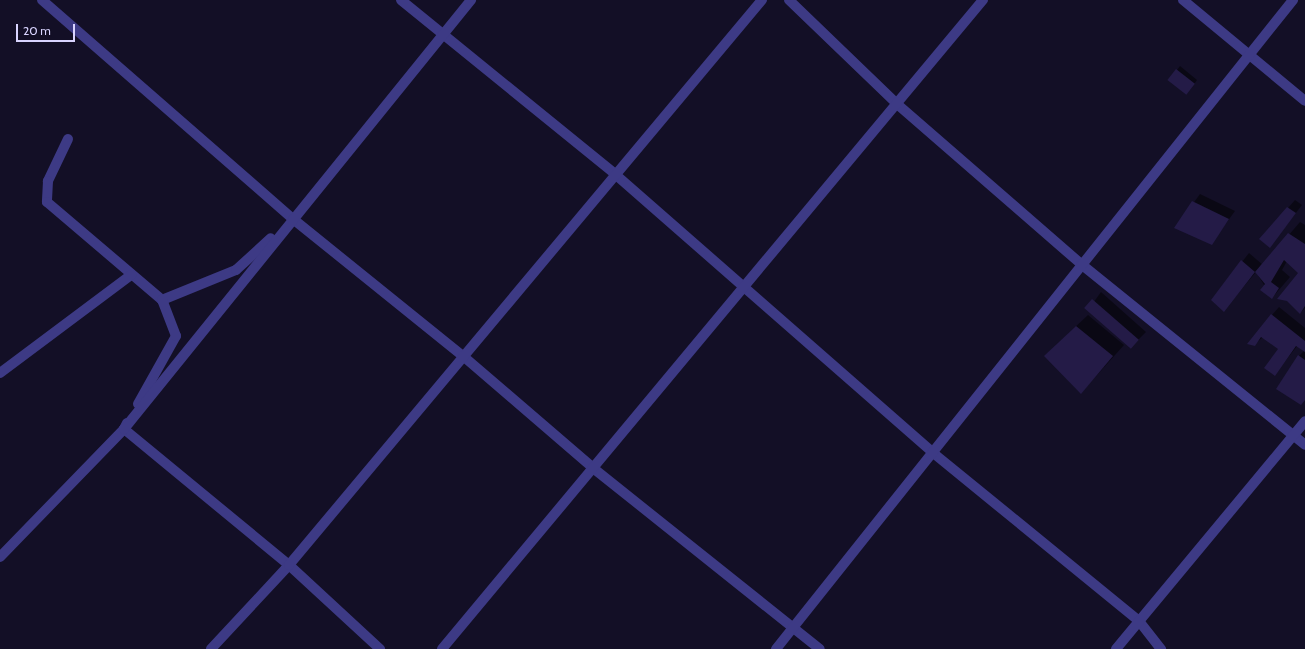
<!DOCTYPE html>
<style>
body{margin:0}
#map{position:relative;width:1305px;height:649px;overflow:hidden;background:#130f26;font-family:Cabin,sans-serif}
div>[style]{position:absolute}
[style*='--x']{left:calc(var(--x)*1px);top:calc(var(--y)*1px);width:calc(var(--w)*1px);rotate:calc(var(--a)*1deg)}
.shadow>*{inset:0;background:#0007}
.building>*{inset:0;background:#241b47;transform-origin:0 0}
.street>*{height:10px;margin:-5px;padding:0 5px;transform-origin:5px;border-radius:5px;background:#3d3a85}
span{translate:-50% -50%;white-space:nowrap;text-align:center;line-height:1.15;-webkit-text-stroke:4px #130f26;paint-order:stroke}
.scale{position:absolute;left:16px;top:24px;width:59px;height:18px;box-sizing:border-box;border:2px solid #d9d4ff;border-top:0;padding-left:5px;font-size:12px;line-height:14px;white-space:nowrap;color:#d9d4ff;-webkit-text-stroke:3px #130f26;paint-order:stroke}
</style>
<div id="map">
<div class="shadow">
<div style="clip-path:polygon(1180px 66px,1197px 80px,1190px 90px,1177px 70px)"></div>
<div style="clip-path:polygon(1200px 194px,1235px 211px,1211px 244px,1176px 227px)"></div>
<div style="clip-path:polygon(1295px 200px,1302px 205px,1270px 246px,1288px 208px)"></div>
<div style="clip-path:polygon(1300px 222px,1305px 225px,1305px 308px,1300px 313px,1300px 273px,1287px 261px,1282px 270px,1290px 277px,1272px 298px,1256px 272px,1224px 310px,1213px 299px,1249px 253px,1263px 265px)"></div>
<div style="clip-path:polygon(1101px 292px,1146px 332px,1138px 340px,1088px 310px)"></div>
<div style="clip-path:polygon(1279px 307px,1305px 328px,1305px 400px,1299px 356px,1305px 350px,1298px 345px,1275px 374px,1280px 349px,1263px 337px,1254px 345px,1272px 315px)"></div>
<div style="clip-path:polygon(1088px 315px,1124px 345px,1081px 393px,1056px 345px)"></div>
</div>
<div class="building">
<div style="left:1176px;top:69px;width:24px;height:14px;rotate:38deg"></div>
<div style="clip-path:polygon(1192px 201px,1229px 219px,1212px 245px,1174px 228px)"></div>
<div style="clip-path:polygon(1287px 207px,1296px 213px,1270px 248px,1259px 239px)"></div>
<div style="clip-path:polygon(1288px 233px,1305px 244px,1305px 306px,1300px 314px,1287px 301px,1277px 299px,1298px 273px,1284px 260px,1271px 282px,1279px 288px,1272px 299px,1260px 290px,1265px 284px,1255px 272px,1224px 312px,1211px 300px,1241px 260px,1255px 272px)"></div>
<div style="left:1092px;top:299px;width:62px;height:12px;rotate:41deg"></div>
<div style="clip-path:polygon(1271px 314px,1305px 341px,1305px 352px,1296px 346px,1275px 376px,1264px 368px,1278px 349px,1261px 337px,1255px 346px,1247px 344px)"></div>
<div style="clip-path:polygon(1076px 326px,1113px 356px,1081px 394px,1044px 356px)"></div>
<div style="clip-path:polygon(1298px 355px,1305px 360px,1305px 400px,1301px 405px,1276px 389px)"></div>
</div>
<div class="street">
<div style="--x:42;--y:0;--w:333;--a:41.1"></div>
<div style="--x:293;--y:219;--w:218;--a:38.9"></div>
<div style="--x:463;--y:356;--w:172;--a:40.7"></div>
<div style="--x:593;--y:468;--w:290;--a:38.6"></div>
<div style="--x:401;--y:0;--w:277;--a:39.1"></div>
<div style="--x:616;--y:175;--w:420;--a:41.2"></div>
<div style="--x:932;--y:452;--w:267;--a:39.2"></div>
<div style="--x:1139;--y:621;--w:36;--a:52"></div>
<div style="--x:789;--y:0;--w:150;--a:43.9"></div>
<div style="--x:897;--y:104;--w:244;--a:41"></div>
<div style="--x:1081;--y:264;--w:288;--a:38.9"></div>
<div style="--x:1183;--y:0;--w:158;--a:39.6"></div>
<div style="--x:68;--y:139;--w:47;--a:115.5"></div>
<div style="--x:48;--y:181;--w:21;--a:93"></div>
<div style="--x:47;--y:202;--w:151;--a:40.4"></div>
<div style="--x:162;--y:300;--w:80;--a:-22.1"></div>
<div style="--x:236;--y:270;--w:47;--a:-42.4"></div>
<div style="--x:0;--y:373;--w:164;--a:-36.8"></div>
<div style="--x:138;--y:404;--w:78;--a:-60.8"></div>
<div style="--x:176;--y:336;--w:39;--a:-111"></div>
<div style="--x:127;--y:423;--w:7;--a:117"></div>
<div style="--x:124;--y:429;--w:214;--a:39.5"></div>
<div style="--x:289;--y:565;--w:124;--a:42.7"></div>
<div style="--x:0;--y:557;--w:178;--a:-45.9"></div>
<div style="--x:124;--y:429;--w:552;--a:-51.03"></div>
<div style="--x:211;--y:649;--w:115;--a:-47.1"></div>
<div style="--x:289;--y:565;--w:737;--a:-50.07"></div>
<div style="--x:442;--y:649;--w:845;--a:-50.19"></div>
<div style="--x:776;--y:649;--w:830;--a:-51.46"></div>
<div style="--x:1116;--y:649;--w:296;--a:-50.3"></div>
</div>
<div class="scale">20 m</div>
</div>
